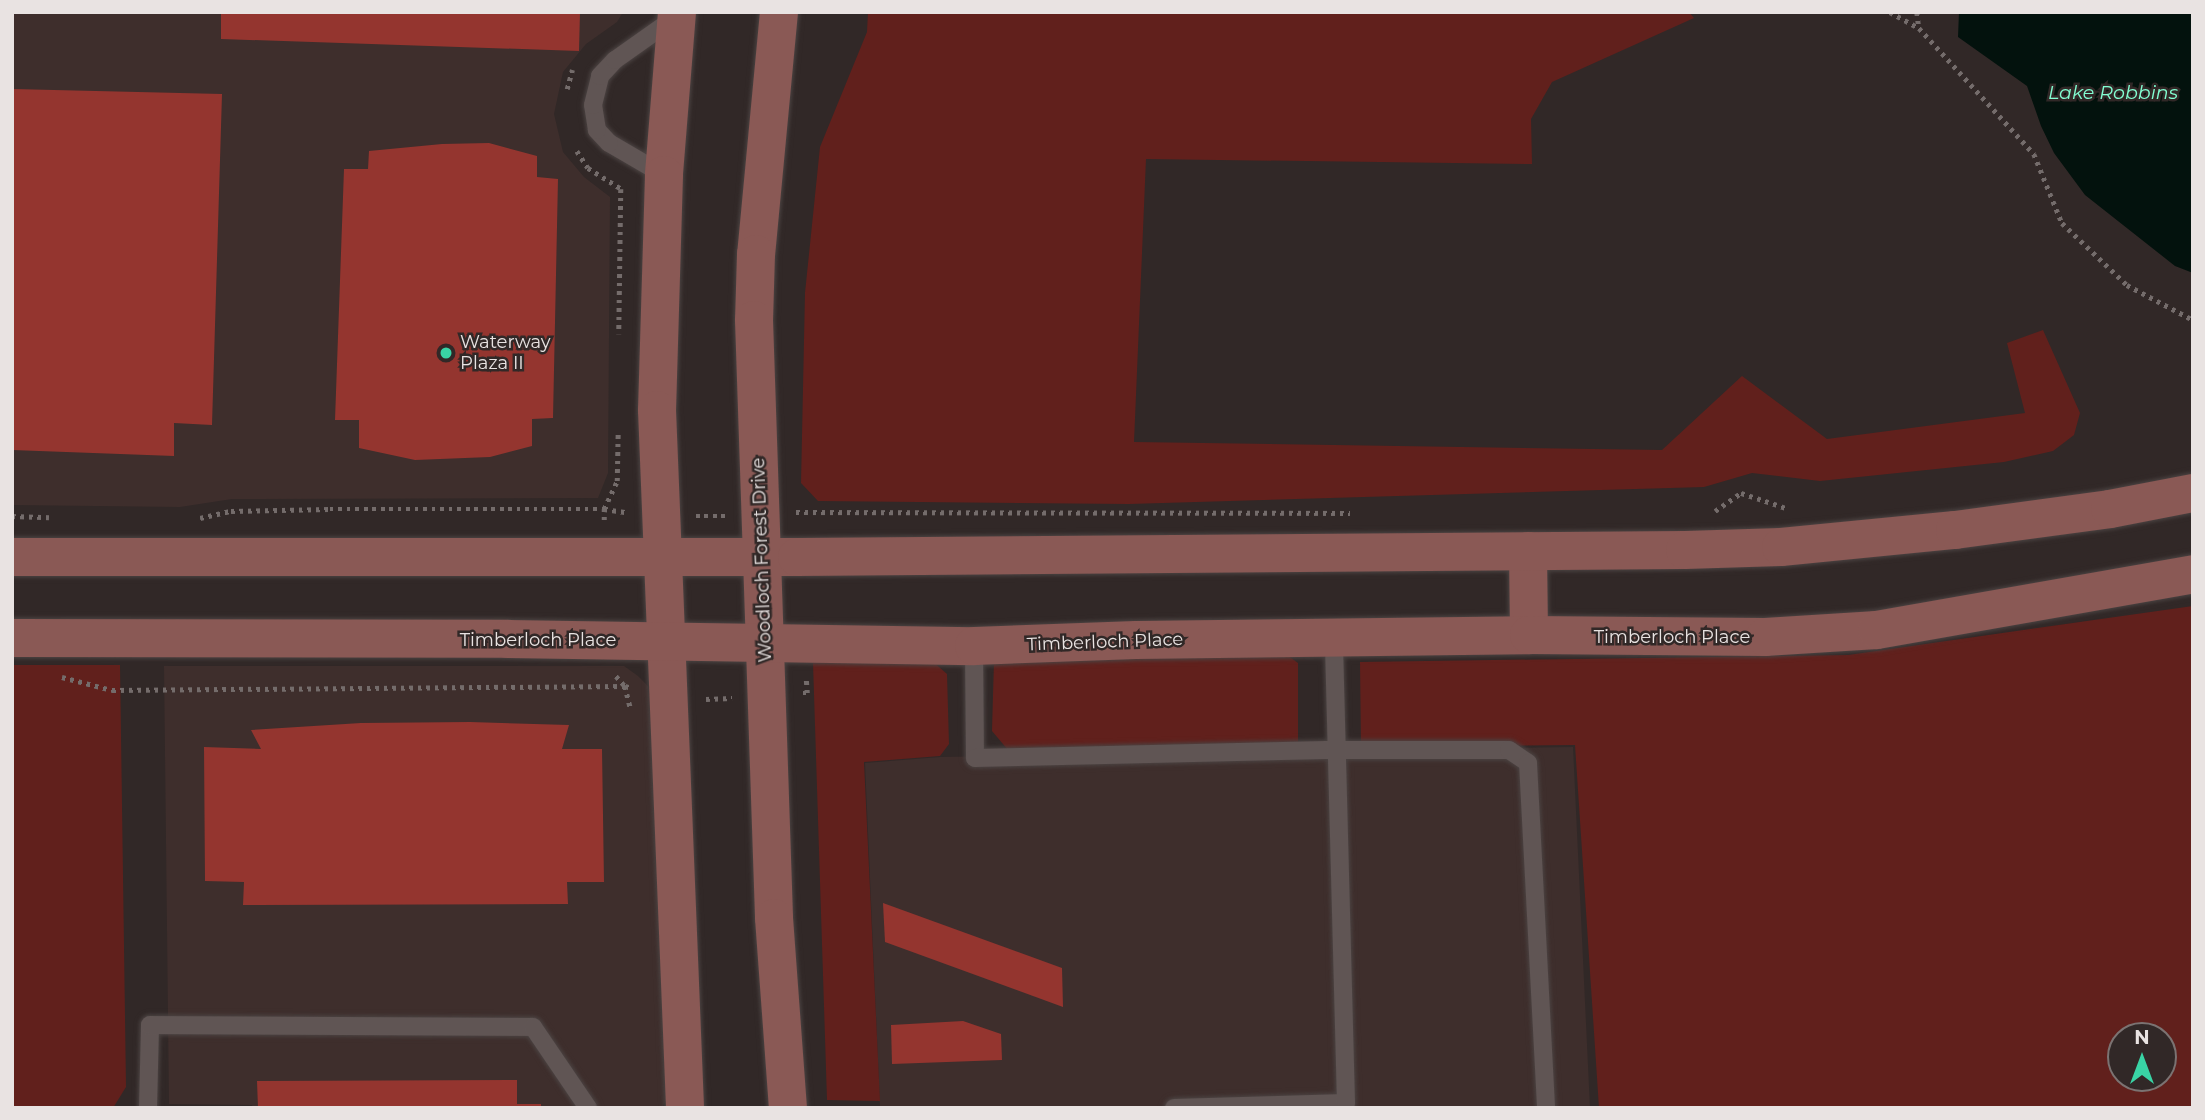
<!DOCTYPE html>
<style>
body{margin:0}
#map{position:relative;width:2205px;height:1120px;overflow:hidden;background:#312827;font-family:Montserrat,sans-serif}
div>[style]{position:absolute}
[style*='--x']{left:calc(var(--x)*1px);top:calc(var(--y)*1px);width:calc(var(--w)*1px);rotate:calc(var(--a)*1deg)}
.built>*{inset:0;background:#3e2e2c}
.green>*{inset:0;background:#61201c}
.water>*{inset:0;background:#03120d}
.building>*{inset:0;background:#94352f}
.path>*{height:4.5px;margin-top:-2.25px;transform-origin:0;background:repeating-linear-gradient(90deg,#746c6b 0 3.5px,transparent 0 8.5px)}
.roads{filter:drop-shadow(0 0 2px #4b4342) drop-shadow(0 0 2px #4b4342)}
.lane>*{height:18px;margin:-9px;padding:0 9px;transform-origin:9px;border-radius:9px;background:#605554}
.secondary>*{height:38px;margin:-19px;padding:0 19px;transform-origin:19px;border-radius:19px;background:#8a5955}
.dots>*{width:19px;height:19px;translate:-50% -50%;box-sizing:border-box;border:4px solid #312827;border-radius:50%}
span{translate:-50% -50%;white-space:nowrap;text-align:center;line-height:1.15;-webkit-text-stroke:5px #312827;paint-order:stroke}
.poi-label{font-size:18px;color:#e9e3e2}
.left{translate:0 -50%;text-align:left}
.street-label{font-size:18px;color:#e9e3e2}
.water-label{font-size:19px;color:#83fed2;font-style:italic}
.frame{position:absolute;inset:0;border:14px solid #e9e3e2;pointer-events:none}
.north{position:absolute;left:2107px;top:1022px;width:70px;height:70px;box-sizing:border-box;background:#312827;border:2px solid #7b7372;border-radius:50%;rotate:0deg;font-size:19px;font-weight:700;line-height:28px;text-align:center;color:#e9e3e2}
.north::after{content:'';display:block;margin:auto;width:24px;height:32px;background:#39d4a5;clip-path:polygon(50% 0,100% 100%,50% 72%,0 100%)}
</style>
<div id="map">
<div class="built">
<div style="clip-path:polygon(12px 12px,623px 12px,617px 22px,586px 44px,563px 72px,554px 114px,563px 152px,584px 177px,610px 197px,608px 473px,598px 498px,232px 499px,180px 507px,12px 505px)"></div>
<div style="clip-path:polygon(164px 666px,624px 666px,638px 676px,648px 686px,655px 738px,668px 1096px,663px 1106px,253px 1108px,252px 1105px,169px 1104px)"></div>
<div style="clip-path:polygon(1573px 747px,1590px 1108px,880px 1108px,865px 763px,940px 757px)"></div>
</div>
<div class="green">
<div style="clip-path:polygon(868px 12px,1689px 12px,1694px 18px,1552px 82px,1531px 119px,1532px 164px,1146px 159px,1134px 442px,1662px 450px,1742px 376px,1827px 439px,2025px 413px,2007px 343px,2043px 330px,2080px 413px,2074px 435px,2053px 451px,2004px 462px,1820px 481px,1752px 473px,1704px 487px,1129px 504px,818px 501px,801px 483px,805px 293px,820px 147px,867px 32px)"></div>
<div style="clip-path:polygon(evenodd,2193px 606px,2193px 1108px,1599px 1108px,1575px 745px,1361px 747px,1360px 662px,1848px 655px,2193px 606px,2121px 1036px,2163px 1036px,2163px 1078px,2121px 1078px,2121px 1036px)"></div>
<div style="clip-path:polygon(1287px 655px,1298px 663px,1298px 748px,1008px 750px,992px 731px,994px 661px)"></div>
<div style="clip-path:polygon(931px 660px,947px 674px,949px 744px,940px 756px,864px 762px,880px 1101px,827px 1100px,813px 663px)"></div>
<div style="clip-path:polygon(12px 665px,120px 665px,126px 1087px,113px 1108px,12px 1108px)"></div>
</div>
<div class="water">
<div style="clip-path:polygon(1959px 12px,2193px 12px,2193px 273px,2175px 266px,2085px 195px,2054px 153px,2041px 126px,2027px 86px,1958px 37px)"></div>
</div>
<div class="building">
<div style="clip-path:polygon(221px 12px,580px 12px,579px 51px,221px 39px)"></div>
<div style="clip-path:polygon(12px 89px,222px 94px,212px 425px,174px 423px,174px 456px,12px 450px)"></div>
<div style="clip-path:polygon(489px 143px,537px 156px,537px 177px,558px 179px,553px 418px,532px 419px,532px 446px,490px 457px,415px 460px,359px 448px,359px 420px,335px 420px,344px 169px,368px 169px,369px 151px,442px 144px)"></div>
<div style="clip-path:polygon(470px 722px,569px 725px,562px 749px,602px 749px,604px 882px,567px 882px,568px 904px,243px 905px,244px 882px,205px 881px,204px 747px,261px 749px,251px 730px,361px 723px)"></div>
<div style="clip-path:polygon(883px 903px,1062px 968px,1063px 1007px,885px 942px)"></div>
<div style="clip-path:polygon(963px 1021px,1001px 1034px,1002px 1060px,892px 1064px,891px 1025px)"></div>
<div style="clip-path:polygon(517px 1080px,517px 1104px,541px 1104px,541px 1108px,258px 1108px,257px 1081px)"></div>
</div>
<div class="path">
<div style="--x:1890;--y:12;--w:33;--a:29"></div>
<div style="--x:1919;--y:28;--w:171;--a:47.6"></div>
<div style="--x:2034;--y:154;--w:74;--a:67.9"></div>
<div style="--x:2062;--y:223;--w:90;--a:43.6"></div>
<div style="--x:2127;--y:285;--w:75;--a:27.9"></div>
<div style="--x:1917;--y:12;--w:16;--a:83"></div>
<div style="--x:567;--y:89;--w:20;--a:-75"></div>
<div style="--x:577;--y:151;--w:20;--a:57"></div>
<div style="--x:588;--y:168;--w:39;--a:32"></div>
<div style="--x:621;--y:189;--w:145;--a:90.8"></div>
<div style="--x:1715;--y:511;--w:32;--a:-35"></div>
<div style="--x:1741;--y:493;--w:47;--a:18.4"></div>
<div style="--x:796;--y:512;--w:554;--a:0.1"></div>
<div style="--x:12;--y:516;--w:37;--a:2"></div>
<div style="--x:696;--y:516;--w:30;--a:0"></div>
<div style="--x:200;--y:518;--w:32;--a:-13"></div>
<div style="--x:231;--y:511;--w:99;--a:-1.2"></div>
<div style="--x:330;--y:509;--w:274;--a:0"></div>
<div style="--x:604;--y:509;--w:21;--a:8"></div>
<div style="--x:604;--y:520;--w:11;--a:-90"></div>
<div style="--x:604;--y:509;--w:31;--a:-65"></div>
<div style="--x:617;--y:481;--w:51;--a:-88.9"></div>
<div style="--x:616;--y:676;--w:13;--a:48"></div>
<div style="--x:625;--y:686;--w:21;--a:76"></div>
<div style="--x:62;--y:677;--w:52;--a:14.6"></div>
<div style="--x:112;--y:690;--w:513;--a:-0.45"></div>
<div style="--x:625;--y:686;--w:7;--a:16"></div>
<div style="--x:803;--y:693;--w:4;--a:0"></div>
<div style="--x:807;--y:693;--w:15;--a:-94"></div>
<div style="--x:706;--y:699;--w:26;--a:-2"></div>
</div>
<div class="roads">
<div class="lane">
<div style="--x:664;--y:175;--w:64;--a:-149.8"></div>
<div style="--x:609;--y:143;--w:18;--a:-133"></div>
<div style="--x:597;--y:130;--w:25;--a:-99"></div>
<div style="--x:593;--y:105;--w:30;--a:-76"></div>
<div style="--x:600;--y:76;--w:22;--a:-47"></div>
<div style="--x:615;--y:60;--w:71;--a:-35.3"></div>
<div style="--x:974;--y:646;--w:112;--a:89.5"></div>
<div style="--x:975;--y:758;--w:362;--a:-1.3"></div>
<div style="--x:1337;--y:750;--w:172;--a:0"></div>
<div style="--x:1509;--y:750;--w:23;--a:34"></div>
<div style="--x:1528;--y:763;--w:345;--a:87"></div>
<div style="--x:148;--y:1108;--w:83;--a:-88.6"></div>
<div style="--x:150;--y:1025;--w:383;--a:0.3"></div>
<div style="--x:533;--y:1027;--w:98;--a:55.8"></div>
<div style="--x:1174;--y:1108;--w:172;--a:-1.7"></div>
<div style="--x:1346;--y:1103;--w:464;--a:-91.5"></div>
</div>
<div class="secondary">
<div style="--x:677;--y:12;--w:164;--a:94.6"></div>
<div style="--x:664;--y:175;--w:235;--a:91.7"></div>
<div style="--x:657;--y:410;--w:699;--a:87.7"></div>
<div style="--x:779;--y:12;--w:243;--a:95.4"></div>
<div style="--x:756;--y:254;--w:66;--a:91.7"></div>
<div style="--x:754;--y:320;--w:598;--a:88.08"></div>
<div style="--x:774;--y:918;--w:191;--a:85.8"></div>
<div style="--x:1528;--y:551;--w:84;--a:89.3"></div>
<div style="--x:12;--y:557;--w:785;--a:0"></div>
<div style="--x:797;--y:557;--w:888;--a:-0.45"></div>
<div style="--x:1685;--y:550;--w:96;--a:-1.8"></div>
<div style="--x:1781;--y:547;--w:175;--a:-5.6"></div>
<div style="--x:1955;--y:530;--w:156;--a:-7.7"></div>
<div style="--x:2110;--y:509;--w:85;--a:-10.9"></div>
<div style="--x:12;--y:638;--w:496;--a:0.1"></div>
<div style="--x:508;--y:639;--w:466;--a:0.9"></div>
<div style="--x:974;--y:646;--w:162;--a:-2.1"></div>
<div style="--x:1136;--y:640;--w:393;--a:-0.7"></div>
<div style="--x:1529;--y:635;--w:236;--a:0.5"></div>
<div style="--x:1765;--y:637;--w:112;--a:-3.6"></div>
<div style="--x:1877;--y:630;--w:321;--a:-10"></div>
</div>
</div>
<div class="dots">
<div style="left:446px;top:353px;background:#39d4a5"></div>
</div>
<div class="poi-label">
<span class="left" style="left:460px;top:353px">Waterway<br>Plaza II</span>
</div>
<div class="street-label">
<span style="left:762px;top:560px;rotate:-92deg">Woodloch Forest Drive</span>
<span style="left:1672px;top:637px">Timberloch Place</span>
<span style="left:538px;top:640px">Timberloch Place</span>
<span style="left:1105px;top:642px;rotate:-2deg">Timberloch Place</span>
</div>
<div class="water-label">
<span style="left:2113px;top:93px">Lake Robbins</span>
</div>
<div class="frame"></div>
<div class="north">N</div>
</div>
